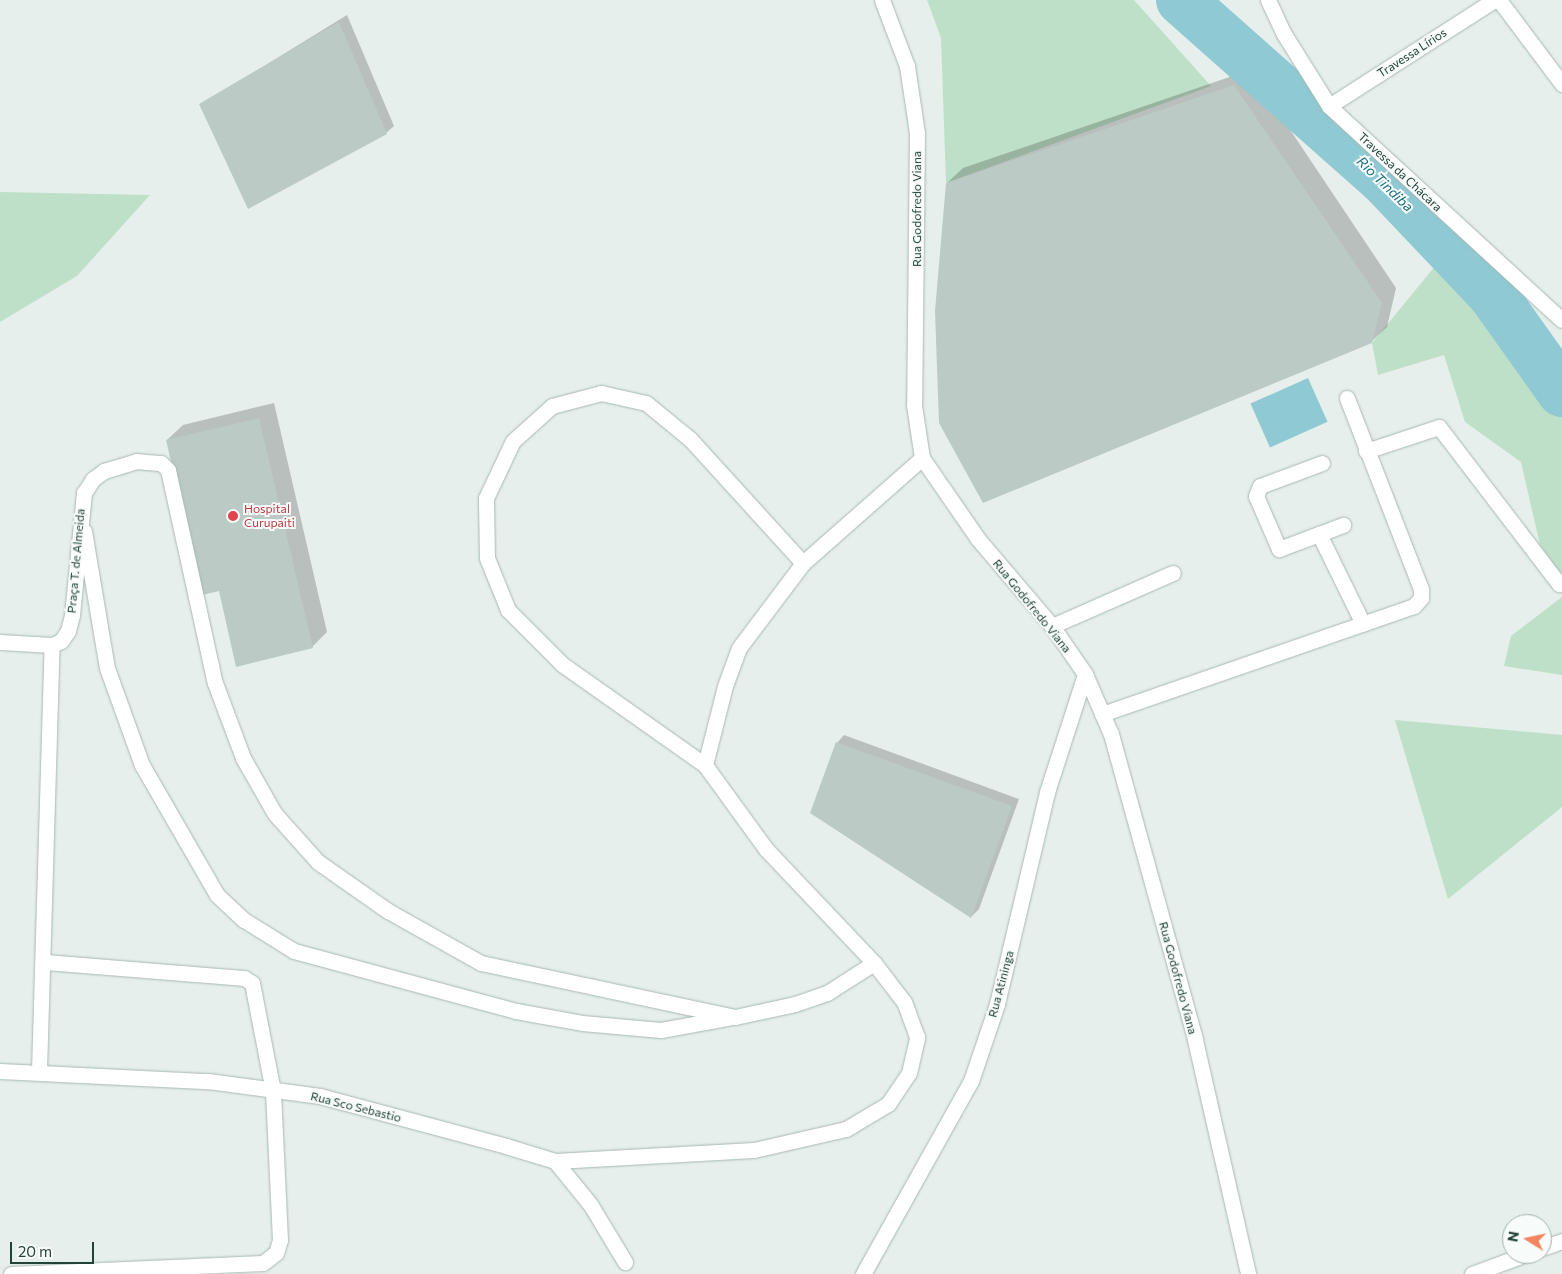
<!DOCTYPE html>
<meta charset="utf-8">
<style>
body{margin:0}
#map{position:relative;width:1562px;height:1274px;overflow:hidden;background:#e6efeb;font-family:Commissioner,sans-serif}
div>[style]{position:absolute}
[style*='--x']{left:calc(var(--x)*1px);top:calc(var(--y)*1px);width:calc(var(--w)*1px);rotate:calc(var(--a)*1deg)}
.green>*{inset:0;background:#bfe0c8}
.water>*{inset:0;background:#8ec9d4;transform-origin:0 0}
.shadow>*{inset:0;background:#0003}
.river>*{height:50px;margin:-25px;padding:0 25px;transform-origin:25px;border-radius:25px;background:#8ec9d4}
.building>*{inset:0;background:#bbcac4}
.roads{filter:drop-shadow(0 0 1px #a8b8b2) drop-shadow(0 0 1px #a8b8b2)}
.lane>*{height:15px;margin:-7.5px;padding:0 7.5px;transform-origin:7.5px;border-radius:7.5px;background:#fff}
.street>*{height:15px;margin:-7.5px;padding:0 7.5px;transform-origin:7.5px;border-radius:7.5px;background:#fff}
.secondary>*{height:15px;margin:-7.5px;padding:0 7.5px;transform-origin:7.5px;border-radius:7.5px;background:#fff}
.dots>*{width:14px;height:14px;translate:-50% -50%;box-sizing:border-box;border:2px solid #f7fbf9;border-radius:50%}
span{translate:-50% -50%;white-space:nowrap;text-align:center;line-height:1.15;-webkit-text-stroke:4px #f7fbf9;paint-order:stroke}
.street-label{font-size:12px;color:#24423a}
.health-label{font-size:12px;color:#be3a42}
.left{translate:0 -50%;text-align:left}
.water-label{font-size:14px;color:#1c6f80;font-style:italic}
.north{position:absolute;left:1502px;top:1214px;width:50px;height:50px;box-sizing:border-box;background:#f7fbf9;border:1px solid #a3b1ad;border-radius:50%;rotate:280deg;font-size:14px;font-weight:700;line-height:20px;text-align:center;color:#24423a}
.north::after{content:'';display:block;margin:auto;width:18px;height:22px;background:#f4845f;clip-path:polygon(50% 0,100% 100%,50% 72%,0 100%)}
.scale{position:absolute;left:10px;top:1242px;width:84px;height:22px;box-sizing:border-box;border:2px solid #24423a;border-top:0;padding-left:6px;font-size:15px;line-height:18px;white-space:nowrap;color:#24423a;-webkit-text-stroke:4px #f7fbf9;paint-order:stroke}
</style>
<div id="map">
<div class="green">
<div style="clip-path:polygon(927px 0,1134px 0,1211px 86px,946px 183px,941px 38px)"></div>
<div style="clip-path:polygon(0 192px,150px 195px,77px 276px,0 322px)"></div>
<div style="clip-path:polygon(1436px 265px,1562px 408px,1562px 576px,1540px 545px,1521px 462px,1465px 422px,1444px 355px,1378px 375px,1372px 343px)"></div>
<div style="clip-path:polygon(1562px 597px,1562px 675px,1504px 666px,1511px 636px)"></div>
<div style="clip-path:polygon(1395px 720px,1562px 735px,1562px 807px,1448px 899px)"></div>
</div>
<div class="water">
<div style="left:1308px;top:378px;width:48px;height:63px;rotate:66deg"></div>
</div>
<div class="shadow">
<div style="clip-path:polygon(347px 15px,394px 126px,386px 133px,201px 105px)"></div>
<div style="clip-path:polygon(1250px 70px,1396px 288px,1387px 327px,1371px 342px,947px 183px,963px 168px)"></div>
<div style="clip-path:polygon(274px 403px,327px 632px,312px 647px,220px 590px,167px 440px,183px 425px)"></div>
<div style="clip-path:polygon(844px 735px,1019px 799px,979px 909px,971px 917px,837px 743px)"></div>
</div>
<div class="river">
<div style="--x:1181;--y:0;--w:271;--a:41.6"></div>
<div style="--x:1384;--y:180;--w:158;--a:46.5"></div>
<div style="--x:1493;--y:295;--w:119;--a:54.6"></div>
</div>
<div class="building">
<div style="clip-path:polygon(339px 22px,387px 134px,248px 209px,199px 104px)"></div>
<div style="clip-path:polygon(1234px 85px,1382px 303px,1372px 343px,983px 503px,939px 423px,935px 311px,946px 183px)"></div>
<div style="clip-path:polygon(259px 418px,313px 648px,236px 667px,219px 591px,202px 595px,166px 440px)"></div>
<div style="clip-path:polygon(836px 742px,1012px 806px,971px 918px,810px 813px)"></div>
</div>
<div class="roads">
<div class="lane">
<div style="--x:1366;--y:451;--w:77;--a:-18.2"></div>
<div style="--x:1439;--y:427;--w:198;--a:52.6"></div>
<div style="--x:1322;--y:463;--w:66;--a:159.6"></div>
<div style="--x:1260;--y:486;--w:11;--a:112"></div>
<div style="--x:1256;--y:496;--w:58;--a:66.5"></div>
<div style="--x:1279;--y:549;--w:43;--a:-20.6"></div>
<div style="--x:1319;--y:534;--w:100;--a:63.9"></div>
<div style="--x:1319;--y:534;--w:26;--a:-21"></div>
<div style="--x:1052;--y:626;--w:132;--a:-23.7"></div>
<div style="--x:1102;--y:714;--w:330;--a:-19.1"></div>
<div style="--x:1414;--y:606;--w:11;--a:-49"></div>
<div style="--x:1421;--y:598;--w:9;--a:-90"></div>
<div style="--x:1421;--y:589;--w:205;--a:-111.2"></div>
</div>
<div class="street">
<div style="--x:1268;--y:0;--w:38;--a:65"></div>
<div style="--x:1284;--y:34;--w:85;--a:58"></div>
<div style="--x:1329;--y:106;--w:316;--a:42.6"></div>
<div style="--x:1499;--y:0;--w:105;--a:53.1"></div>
<div style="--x:1329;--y:106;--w:196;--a:-32.7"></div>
<div style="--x:84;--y:531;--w:139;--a:80.5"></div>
<div style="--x:107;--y:668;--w:103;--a:70.2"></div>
<div style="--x:142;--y:765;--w:150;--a:60"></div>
<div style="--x:217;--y:895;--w:37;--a:43"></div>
<div style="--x:244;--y:920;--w:59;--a:31.8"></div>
<div style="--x:294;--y:951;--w:230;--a:15.1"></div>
<div style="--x:516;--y:1011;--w:67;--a:10.3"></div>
<div style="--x:582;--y:1023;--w:79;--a:5.1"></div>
<div style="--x:661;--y:1030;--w:68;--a:-10.2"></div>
<div style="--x:0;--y:642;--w:52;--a:3.3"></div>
<div style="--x:52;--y:645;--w:10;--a:-24"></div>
<div style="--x:61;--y:641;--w:12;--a:-55"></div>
<div style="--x:68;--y:631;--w:16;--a:-76"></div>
<div style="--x:72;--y:615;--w:123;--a:-84.4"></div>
<div style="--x:84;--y:493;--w:17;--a:-57"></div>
<div style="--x:93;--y:479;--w:14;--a:-36"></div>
<div style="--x:104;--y:471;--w:34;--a:-17"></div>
<div style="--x:136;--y:461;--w:25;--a:5"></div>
<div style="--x:161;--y:463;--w:10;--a:45"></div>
<div style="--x:168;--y:470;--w:218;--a:77.6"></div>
<div style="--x:215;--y:683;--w:80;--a:69.5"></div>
<div style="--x:243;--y:758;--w:64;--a:60.3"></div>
<div style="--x:275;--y:814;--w:64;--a:48.1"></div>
<div style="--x:318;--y:862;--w:85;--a:35"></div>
<div style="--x:388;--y:911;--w:107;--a:29.2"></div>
<div style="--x:481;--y:963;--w:260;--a:12"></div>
<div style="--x:735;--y:1017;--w:61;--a:-12.2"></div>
<div style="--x:795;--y:1004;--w:34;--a:-19"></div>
<div style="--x:827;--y:993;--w:56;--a:-32.6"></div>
<div style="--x:705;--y:765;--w:81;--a:-75.8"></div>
<div style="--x:725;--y:686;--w:40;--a:-69.8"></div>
<div style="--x:739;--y:648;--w:106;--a:-53"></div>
<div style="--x:0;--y:1071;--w:208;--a:2.8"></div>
<div style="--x:208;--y:1081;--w:113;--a:7.6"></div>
<div style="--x:320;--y:1096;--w:193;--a:15"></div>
<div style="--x:506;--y:1146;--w:51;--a:17"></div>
<div style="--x:555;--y:1161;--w:55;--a:50.9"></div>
<div style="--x:590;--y:1204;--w:68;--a:58.9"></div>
<div style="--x:39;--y:1071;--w:426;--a:-88.3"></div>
<div style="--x:555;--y:1161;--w:199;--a:-3.2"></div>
<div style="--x:754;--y:1150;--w:94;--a:-12.9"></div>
<div style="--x:846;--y:1129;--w:49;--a:-30.8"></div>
<div style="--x:888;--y:1104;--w:37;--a:-56"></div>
<div style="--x:909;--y:1073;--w:37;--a:-77"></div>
<div style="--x:917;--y:1037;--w:37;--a:-110"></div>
<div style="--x:904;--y:1002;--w:49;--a:-127.6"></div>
<div style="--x:874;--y:963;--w:157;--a:-133.5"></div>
<div style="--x:766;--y:849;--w:104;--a:-126"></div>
<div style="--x:705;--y:765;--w:175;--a:-144.8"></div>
<div style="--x:562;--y:664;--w:76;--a:-135"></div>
<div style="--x:508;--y:610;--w:56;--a:-112"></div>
<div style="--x:487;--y:558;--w:60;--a:-91"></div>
<div style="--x:486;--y:498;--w:63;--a:-64.7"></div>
<div style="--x:513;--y:441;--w:52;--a:-41.9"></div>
<div style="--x:552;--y:406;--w:51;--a:-14.9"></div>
<div style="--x:601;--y:393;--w:46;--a:12.5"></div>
<div style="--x:646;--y:403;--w:57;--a:39.3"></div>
<div style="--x:690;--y:439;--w:168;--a:47.7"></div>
<div style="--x:803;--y:563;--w:159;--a:-41.4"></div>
<div style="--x:1542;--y:1248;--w:21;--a:-19"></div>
<div style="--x:11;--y:1274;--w:252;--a:-2.5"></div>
<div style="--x:263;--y:1263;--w:16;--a:-38"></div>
<div style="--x:276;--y:1253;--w:14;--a:-73"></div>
<div style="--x:280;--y:1240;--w:149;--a:-92.7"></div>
<div style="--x:273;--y:1091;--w:110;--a:-101"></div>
<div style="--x:252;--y:983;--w:9;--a:-148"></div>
<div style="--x:244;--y:978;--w:201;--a:-175.4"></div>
<div style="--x:1472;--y:1274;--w:58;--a:-20.3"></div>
</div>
<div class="secondary">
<div style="--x:882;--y:0;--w:71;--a:69.3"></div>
<div style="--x:907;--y:66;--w:68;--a:81.5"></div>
<div style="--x:917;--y:133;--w:272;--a:90.6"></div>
<div style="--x:914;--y:405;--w:54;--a:81.4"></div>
<div style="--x:922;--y:458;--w:98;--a:55.3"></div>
<div style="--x:978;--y:539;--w:114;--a:49.6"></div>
<div style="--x:1052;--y:626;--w:58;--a:55.5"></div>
<div style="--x:1085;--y:674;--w:65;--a:66.6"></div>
<div style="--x:1111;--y:734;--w:317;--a:74.6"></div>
<div style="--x:1195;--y:1040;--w:240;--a:77.2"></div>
<div style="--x:863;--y:1274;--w:221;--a:-60.8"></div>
<div style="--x:971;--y:1081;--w:81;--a:-71.3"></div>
<div style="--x:997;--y:1004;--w:218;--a:-76.7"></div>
<div style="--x:1047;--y:792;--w:124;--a:-72.1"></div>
</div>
</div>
<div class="dots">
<div style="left:233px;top:516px;background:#e0444e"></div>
</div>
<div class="street-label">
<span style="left:1412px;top:53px;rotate:-33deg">Travessa Lírios</span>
<span style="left:1400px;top:172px;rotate:43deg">Travessa da Chácara</span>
<span style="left:917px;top:209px;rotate:-90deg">Rua Godofredo Viana</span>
<span style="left:76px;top:561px;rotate:-85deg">Praça T. de Almeida</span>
<span style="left:1032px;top:606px;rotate:51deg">Rua Godofredo Viana</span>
<span style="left:1178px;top:978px;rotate:75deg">Rua Godofredo Viana</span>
<span style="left:1001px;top:984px;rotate:-75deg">Rua Atininga</span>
<span style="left:356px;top:1107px;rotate:14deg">Rua Sco Sebastio</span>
</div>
<div class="health-label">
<span class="left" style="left:244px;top:516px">Hospital<br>Curupaiti</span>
</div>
<div class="water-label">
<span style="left:1385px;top:184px;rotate:44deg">Rio Tindiba</span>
</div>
<div class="north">N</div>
<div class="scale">20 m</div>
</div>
